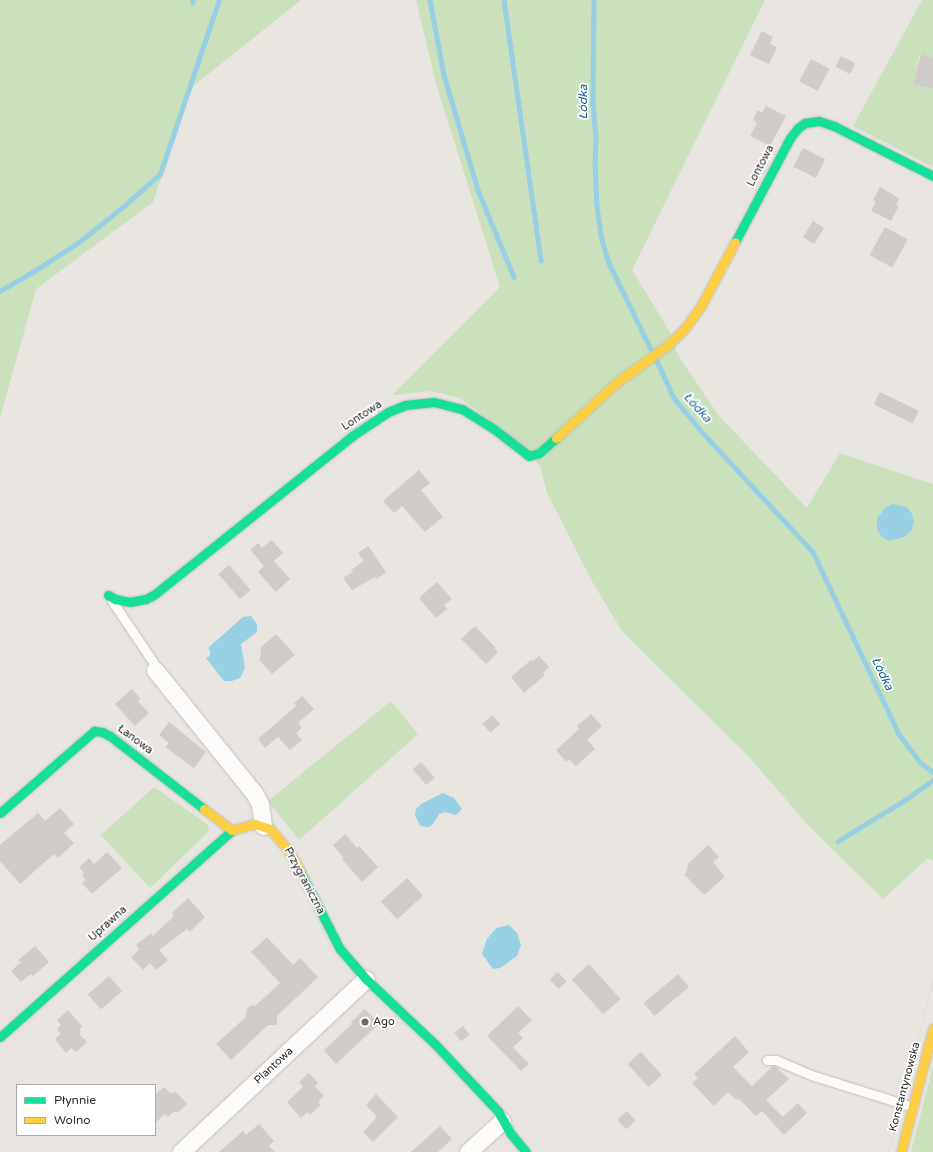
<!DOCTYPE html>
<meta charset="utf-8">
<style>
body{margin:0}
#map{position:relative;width:933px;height:1152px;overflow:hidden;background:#e8e4e0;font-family:"Varela Round",sans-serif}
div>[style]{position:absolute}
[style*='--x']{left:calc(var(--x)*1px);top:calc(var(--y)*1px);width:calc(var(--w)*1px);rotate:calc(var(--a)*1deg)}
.green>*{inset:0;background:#cae1bb}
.water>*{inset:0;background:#98d0e5}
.stream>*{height:4.5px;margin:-2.25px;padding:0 2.25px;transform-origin:2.25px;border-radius:2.25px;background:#98d0e5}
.building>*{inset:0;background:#cfccc9;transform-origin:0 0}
.roads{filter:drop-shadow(0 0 1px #c1c0c1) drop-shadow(0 0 1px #c1c0c1)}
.lane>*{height:9px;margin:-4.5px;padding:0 4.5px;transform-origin:4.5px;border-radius:4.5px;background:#fcfbfa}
.street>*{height:17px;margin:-8.5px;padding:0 8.5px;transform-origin:8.5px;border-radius:8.5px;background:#fcfbfa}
.fast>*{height:9px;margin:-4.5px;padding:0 4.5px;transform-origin:4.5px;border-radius:4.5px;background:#16e098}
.slow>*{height:9px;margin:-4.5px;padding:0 4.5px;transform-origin:4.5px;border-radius:4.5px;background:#ffcf43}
.tram>*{height:1px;margin:-0.5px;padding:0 0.5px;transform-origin:0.5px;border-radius:0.5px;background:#deddde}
.dots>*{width:11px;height:11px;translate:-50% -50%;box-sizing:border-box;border:2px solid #fff;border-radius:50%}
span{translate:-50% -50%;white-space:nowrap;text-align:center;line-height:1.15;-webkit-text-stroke:3.5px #fff;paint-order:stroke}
.street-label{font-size:11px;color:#2a2a2a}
.poi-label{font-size:11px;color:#2a2a2a}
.left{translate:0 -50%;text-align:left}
.water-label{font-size:12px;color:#156593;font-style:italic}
.legend{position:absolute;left:16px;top:1084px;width:140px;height:52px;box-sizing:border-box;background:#fff;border:1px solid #aaa;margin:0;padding:5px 7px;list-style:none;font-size:12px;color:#2a2a2a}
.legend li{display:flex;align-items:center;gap:8px;height:20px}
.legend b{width:20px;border:1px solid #aaa}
</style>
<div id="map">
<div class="green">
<div style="clip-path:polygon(0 0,301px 0,192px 87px,153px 202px,36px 289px,0 418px)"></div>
<div style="clip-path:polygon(416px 0,765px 0,632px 270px,670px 332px,678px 355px,719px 416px,807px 508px,840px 453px,933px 484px,933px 861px,928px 858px,883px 899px,807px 824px,749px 757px,622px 631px,593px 583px,547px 493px,540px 465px,512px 437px,460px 398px,431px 391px,392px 395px,500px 287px,437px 87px)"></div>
<div style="clip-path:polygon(922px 0,933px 0,933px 57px,920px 54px,913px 84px,933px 89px,933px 167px,853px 126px)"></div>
<div style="clip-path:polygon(391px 701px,418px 734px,299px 840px,268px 801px)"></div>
<div style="clip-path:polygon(154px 787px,207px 824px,209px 831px,150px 888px,101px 835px)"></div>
<div style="clip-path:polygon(933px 1066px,933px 1152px,911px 1152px)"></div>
</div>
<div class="water">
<div style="clip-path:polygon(892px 504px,907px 507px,912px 514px,914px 522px,911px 531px,904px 537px,890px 541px,882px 537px,877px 530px,877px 521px,878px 517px,885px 508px)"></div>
<div style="clip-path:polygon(251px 616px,257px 624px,257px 632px,241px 644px,245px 668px,240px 678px,232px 681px,224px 681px,206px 658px,210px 656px,210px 650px,208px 648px,243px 617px)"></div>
<div style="clip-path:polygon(443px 793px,454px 798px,462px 809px,456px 815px,445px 812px,439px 814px,433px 824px,429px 827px,420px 826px,415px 815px,416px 809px,421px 804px)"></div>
<div style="clip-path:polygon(509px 925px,517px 933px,521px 945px,517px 956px,500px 968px,493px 969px,482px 954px,487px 939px,496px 928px)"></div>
</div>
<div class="stream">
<div style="--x:193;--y:0;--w:2;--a:90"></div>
<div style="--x:430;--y:0;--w:76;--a:79.4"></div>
<div style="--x:444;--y:75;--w:120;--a:73.5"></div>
<div style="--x:478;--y:190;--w:94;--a:67.5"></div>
<div style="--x:504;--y:0;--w:263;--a:81.9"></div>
<div style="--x:594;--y:0;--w:103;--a:90.6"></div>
<div style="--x:593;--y:103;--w:34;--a:85"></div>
<div style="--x:596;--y:137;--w:27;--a:92"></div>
<div style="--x:595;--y:164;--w:42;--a:87.3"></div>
<div style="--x:597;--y:206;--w:30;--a:82"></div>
<div style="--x:601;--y:236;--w:26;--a:74"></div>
<div style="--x:608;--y:261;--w:98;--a:64"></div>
<div style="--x:0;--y:291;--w:42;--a:-30.3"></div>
<div style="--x:36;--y:270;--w:51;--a:-33.1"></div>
<div style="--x:79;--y:242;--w:58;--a:-38.7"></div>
<div style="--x:124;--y:206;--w:48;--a:-41.6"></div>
<div style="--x:160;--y:174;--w:184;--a:-71.3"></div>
<div style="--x:657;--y:361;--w:41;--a:65.3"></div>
<div style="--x:674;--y:398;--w:44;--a:50.5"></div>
<div style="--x:702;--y:432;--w:163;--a:47.2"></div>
<div style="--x:813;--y:552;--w:201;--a:64.7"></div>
<div style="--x:899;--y:734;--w:36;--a:53"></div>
<div style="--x:921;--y:763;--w:15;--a:37"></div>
<div style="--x:838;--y:841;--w:79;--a:-31.5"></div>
<div style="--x:905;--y:800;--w:34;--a:-36"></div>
</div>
<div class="building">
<div style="clip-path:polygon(762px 31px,773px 37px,770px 44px,777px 47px,769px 64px,750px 55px)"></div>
<div style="clip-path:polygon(921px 54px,933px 57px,933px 89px,913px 84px)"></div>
<div style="left:841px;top:56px;width:16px;height:12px;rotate:27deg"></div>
<div style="left:811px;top:59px;width:21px;height:25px;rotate:28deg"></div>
<div style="clip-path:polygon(766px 106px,786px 116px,770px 146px,750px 136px,757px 123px,753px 120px,758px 110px,762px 113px)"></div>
<div style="left:803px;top:148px;width:25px;height:21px;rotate:27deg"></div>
<div style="clip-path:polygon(880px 187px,899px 198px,896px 205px,899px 206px,891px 221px,871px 211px,876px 202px,873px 200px)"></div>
<div style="left:813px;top:221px;width:13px;height:19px;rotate:32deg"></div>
<div style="left:885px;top:227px;width:26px;height:32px;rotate:29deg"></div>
<div style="left:880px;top:392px;width:43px;height:14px;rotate:26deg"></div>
<div style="clip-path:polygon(419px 470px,430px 483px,421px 490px,443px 517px,425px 532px,402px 506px,394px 513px,383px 501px)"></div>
<div style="clip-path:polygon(272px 540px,283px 553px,274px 561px,290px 579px,276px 592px,258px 572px,264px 566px,250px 550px,258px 543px,262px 548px)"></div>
<div style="clip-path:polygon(368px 546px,386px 572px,377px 579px,375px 577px,352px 590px,343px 578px,353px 572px,351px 570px,364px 561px,358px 553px)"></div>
<div style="left:229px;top:565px;width:33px;height:14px;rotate:49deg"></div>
<div style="clip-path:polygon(437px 582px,452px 599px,444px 605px,447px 609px,436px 618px,419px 598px)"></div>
<div style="clip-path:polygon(475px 626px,496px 648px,495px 649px,498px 652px,486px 664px,461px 639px)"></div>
<div style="clip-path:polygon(276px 634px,295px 655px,272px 674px,260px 661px,261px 647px)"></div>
<div style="clip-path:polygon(539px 656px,549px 667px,543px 673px,545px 675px,524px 693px,511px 677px,531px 660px,533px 661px)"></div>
<div style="clip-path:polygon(132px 689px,140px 698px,138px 701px,149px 713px,135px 726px,115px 704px)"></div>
<div style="clip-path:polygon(302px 696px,314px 709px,298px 723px,302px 728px,296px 733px,302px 740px,290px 750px,278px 737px,265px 748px,258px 739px,296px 706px,294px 703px)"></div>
<div style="clip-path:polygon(591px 714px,602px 726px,587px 740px,595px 749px,576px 766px,569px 759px,566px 762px,556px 750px,579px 729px,577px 726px)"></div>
<div style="left:492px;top:715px;width:12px;height:13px;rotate:48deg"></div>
<div style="clip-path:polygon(169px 722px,206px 752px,194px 768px,165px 747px,169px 743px,159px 735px)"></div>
<div style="left:421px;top:762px;width:21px;height:11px;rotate:49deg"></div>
<div style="clip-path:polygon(60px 808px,74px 824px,64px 833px,74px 843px,58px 858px,54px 854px,20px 884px,0 861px,0 845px,38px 813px,45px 821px)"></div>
<div style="clip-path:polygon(345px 834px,357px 848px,359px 846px,378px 867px,362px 882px,342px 859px,344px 858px,333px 845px)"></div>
<div style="clip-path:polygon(708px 845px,719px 857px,713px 862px,725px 877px,704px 895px,684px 874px,687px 871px,688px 864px)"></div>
<div style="clip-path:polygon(107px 852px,122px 868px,92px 894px,82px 883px,86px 880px,82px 875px,84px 873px,79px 867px,89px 858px,94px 864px)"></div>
<div style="left:407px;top:878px;width:24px;height:35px;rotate:48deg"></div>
<div style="clip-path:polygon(188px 898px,205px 917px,190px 932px,187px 929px,159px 950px,168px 960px,156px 970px,150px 963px,143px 970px,131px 957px,139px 950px,136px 945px,151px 933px,153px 936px,174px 916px,172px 913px)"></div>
<div style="clip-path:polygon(267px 937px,293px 965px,300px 958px,318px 977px,277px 1016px,277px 1025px,268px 1025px,231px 1060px,216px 1044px,246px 1017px,247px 1009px,251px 1005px,255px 1006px,280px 983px,251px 952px)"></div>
<div style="clip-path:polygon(35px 946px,49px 962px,33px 976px,31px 974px,21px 982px,11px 971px,21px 962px,18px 960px)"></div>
<div style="left:589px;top:964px;width:47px;height:23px;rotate:48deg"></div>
<div style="left:558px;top:972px;width:13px;height:11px;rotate:48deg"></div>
<div style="left:678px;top:974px;width:17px;height:45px;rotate:50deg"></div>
<div style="left:109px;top:976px;width:20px;height:28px;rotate:49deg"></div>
<div style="clip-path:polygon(518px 1006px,532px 1020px,518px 1033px,523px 1038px,513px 1047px,529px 1064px,521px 1071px,487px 1036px)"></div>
<div style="clip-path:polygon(365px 1009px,379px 1024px,336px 1064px,324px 1050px,352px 1024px,351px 1022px)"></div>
<div style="clip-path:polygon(68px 1010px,82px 1026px,79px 1029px,81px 1032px,79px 1034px,87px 1042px,76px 1052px,71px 1048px,66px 1053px,55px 1039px,61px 1034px,57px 1029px,61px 1025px,57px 1020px)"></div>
<div style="left:463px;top:1026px;width:11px;height:11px;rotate:52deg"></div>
<div style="clip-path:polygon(735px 1036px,749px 1052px,733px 1067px,752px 1086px,773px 1066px,776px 1067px,789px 1079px,766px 1100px,783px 1117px,798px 1103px,807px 1113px,784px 1135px,762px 1111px,756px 1116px,739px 1099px,737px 1100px,728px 1092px,714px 1106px,692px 1083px,698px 1078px,694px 1074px)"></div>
<div style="left:641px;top:1052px;width:31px;height:18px;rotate:48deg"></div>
<div style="clip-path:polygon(309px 1073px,318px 1083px,315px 1086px,324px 1096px,318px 1102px,321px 1105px,310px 1115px,308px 1112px,301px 1118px,287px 1102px,303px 1087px,299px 1082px)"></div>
<div style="clip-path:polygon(164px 1087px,170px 1093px,176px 1092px,187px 1104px,177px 1113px,175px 1111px,168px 1117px,165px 1114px,155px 1123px,155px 1095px)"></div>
<div style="clip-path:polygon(376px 1094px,398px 1117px,373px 1142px,363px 1132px,377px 1117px,366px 1105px)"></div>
<div style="left:627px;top:1111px;width:13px;height:13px;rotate:48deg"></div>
<div style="clip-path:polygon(259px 1124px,274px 1141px,269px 1146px,275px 1152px,219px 1152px,243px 1131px,246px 1135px)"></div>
<div style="clip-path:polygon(440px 1126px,452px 1139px,438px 1152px,411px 1152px)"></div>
</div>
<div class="roads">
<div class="lane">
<div style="--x:112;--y:601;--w:73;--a:56.1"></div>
<div style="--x:153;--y:662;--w:8;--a:76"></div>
<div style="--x:767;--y:1060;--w:9;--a:0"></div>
<div style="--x:776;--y:1060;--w:38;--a:23"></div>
<div style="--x:811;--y:1075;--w:107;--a:17.4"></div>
</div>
<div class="street">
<div style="--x:155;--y:670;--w:158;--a:51.2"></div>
<div style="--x:254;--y:793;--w:13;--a:61"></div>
<div style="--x:260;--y:804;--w:22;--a:82"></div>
<div style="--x:181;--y:1152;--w:253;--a:-43.1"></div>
<div style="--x:468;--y:1152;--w:46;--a:-42.4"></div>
</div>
<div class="fast">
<div style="--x:735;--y:242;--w:118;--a:-62.1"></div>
<div style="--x:790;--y:138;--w:13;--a:-51"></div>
<div style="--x:798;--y:128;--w:9;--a:-36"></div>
<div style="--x:805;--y:123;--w:14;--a:-8"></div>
<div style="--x:819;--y:121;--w:16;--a:18"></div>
<div style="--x:834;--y:126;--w:111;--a:26.8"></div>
<div style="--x:108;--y:595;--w:8;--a:30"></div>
<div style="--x:115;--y:599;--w:15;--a:11"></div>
<div style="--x:130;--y:602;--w:16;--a:-11"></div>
<div style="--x:146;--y:599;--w:10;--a:-29"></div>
<div style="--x:155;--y:594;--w:253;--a:-38.7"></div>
<div style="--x:352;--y:436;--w:43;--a:-33.7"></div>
<div style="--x:388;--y:412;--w:18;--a:-22"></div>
<div style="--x:405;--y:405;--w:29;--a:-6"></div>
<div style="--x:434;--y:402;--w:29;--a:14"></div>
<div style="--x:462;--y:409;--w:38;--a:32"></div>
<div style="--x:494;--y:429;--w:44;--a:37.6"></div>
<div style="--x:529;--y:456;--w:10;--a:-17"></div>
<div style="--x:539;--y:453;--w:23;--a:-41"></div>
<div style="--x:0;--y:813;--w:125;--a:-41.1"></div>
<div style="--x:94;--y:731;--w:8;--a:7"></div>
<div style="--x:102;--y:732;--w:9;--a:27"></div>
<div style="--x:110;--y:736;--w:119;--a:37.8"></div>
<div style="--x:300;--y:871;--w:88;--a:62.9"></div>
<div style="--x:340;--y:949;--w:40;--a:49"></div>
<div style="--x:366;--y:979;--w:95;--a:43.3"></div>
<div style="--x:435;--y:1044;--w:92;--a:46.8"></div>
<div style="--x:498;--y:1111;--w:26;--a:61"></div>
<div style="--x:511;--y:1134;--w:23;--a:50"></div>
<div style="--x:0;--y:1037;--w:311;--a:-41.7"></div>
</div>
<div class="slow">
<div style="--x:556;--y:438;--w:81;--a:-42.5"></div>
<div style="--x:616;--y:383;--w:66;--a:-36.3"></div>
<div style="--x:669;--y:344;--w:24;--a:-45"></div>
<div style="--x:686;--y:327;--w:28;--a:-55"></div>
<div style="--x:702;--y:304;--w:70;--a:-62"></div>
<div style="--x:204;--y:809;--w:35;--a:37"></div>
<div style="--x:232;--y:830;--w:24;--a:-15"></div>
<div style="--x:255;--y:824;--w:16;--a:18"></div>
<div style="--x:270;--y:829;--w:29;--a:49"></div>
<div style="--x:289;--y:851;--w:23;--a:61"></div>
<div style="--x:901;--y:1152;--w:128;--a:-75.5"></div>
</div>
</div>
<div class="tram">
<div style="--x:888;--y:1152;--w:180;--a:-75.5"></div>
</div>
<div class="dots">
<div style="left:365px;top:1022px;background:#6c6b6a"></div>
</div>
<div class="street-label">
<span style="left:761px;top:166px;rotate:-62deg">Lontowa</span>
<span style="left:362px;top:416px;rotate:-33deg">Lontowa</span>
<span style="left:135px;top:740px;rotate:37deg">Łanowa</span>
<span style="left:304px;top:881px;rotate:62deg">Przygraniczna</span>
<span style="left:108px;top:924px;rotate:-42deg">Uprawna</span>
<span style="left:274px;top:1066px;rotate:-43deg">Plantowa</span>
<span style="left:905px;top:1087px;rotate:-75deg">Konstantynowska</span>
</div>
<div class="poi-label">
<span class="left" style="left:373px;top:1022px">Ago</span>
</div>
<div class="water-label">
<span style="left:584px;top:102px;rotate:-90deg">Łódka</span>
<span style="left:697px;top:408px;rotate:48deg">Łódka</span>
<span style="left:882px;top:674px;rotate:65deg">Łódka</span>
</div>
<ul class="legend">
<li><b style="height:5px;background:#16e098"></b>Płynnie</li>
<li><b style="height:5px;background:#ffcf43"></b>Wolno</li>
</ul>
</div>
